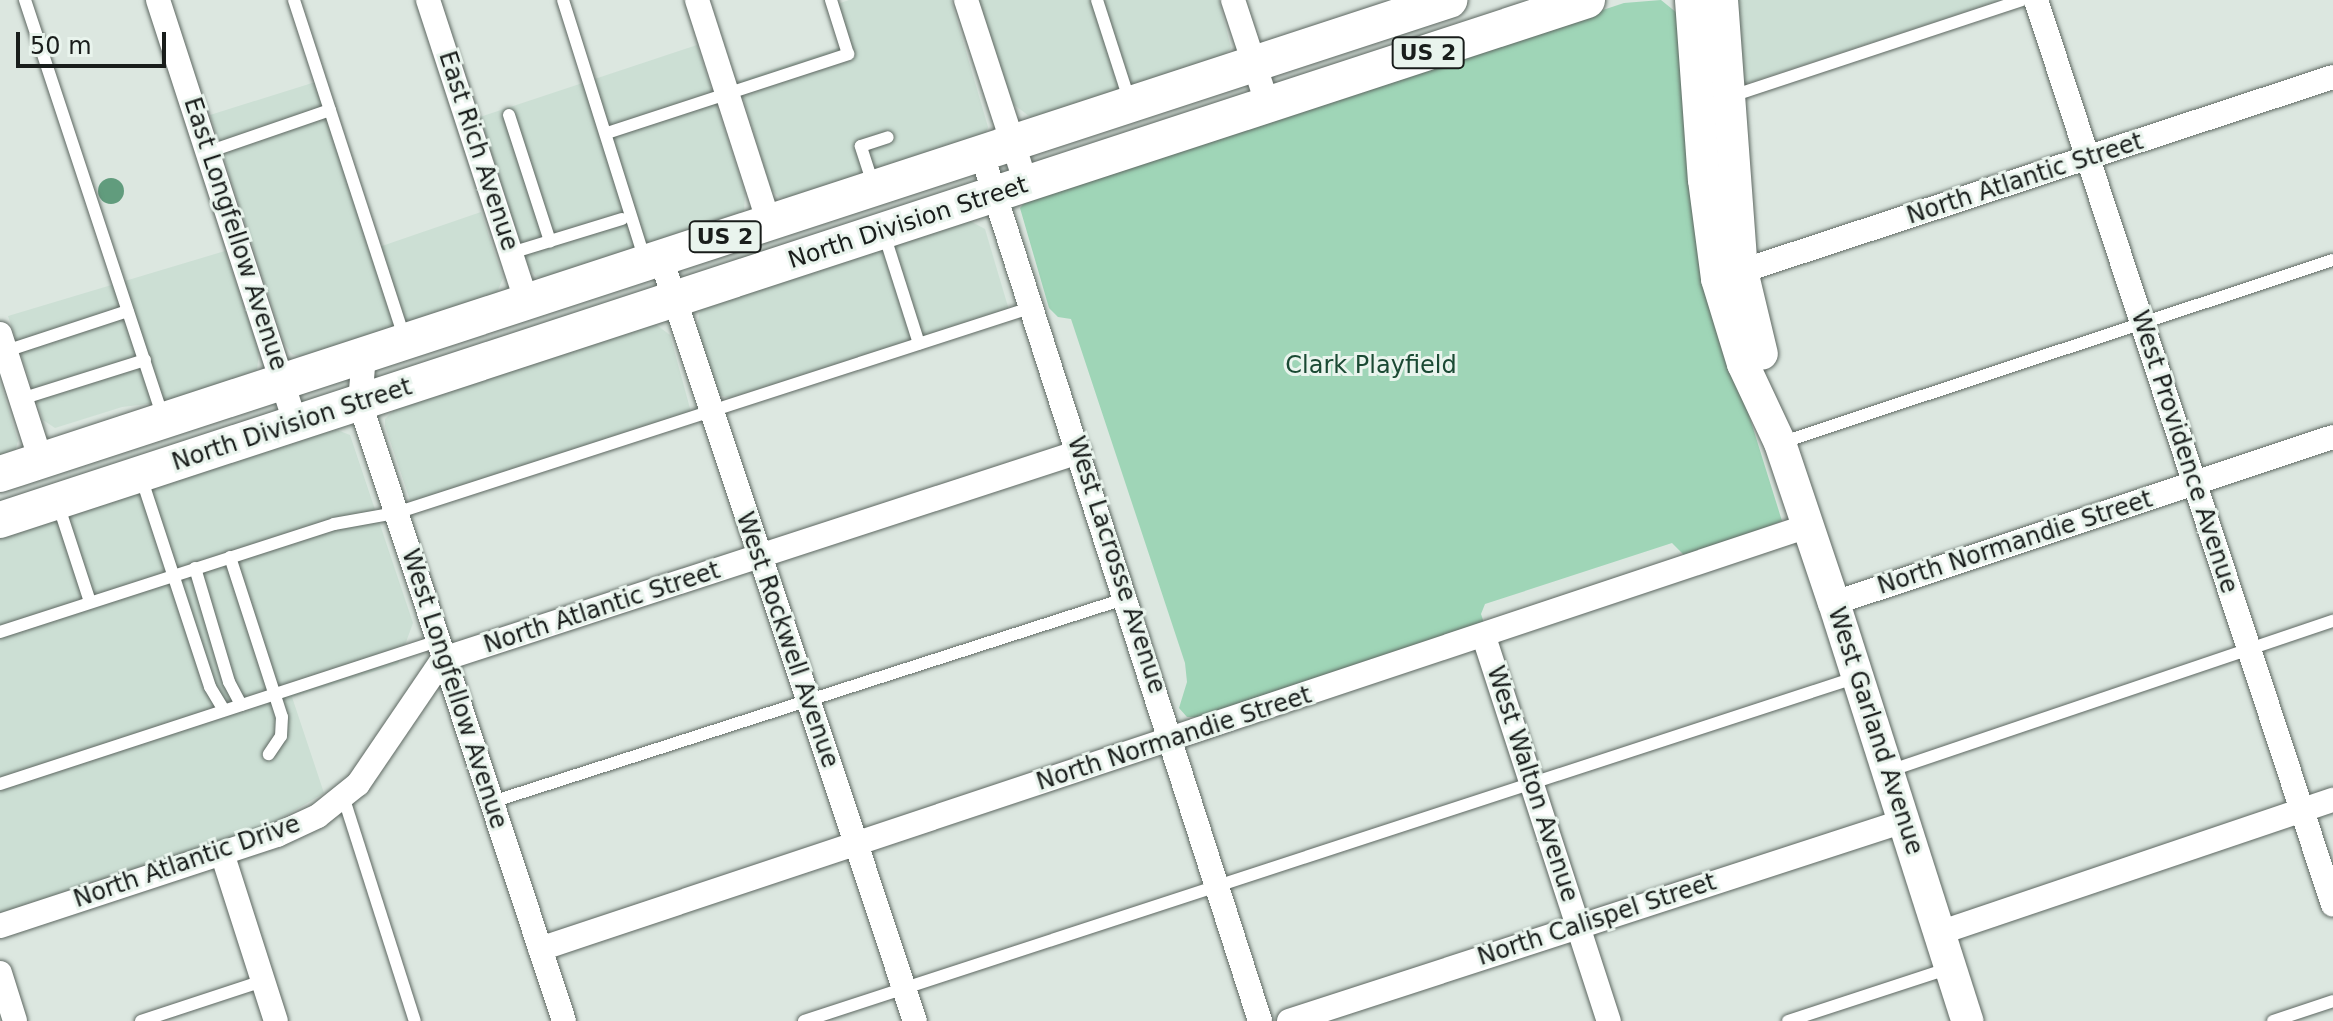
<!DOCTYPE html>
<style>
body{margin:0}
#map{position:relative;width:2333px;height:1021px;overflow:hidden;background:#dce7e0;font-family:"DejaVu Sans",sans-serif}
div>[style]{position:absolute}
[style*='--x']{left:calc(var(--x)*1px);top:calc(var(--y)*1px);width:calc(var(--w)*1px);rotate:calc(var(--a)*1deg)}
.built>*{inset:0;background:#ccdfd4}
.green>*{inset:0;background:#9fd5b7}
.water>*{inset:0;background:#619c7d}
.round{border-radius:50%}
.roads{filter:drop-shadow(0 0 2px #5d6761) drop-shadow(0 0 2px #5d6761)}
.lane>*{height:12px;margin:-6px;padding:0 6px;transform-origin:6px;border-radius:6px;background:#fff}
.street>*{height:24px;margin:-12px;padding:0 12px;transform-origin:12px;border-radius:12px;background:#fff}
.secondary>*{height:32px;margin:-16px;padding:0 16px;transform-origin:16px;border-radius:16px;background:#fff}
.primary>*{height:36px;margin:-18px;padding:0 18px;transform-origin:18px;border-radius:18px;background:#fff}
span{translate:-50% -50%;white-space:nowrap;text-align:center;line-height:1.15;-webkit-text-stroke:6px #e9f4ed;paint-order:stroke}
.shield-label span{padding:2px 6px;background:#e9f4ed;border:2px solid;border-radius:6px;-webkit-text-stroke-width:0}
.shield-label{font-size:22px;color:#191d1b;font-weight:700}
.street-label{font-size:24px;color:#191d1b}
.park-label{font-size:24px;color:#1a4933}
.scale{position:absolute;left:16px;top:32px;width:150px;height:36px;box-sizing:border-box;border:4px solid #191d1b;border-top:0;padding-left:10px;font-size:24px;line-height:28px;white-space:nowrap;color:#191d1b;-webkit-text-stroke:6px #e9f4ed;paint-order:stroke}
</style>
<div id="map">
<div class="built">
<div style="clip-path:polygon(849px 0,951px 0,988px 127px,986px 133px,788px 199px,779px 197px,771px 189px,738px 81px,841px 47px,829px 7px)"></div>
<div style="clip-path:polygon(979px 0,1219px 0,1231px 48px,1220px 59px,1033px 119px,1013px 104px)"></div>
<div style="clip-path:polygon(1733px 0,2002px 0,1742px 85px)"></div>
<div style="clip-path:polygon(697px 45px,745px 193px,744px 211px,543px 278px,536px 276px,528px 266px,480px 117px)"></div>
<div style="clip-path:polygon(325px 79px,379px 247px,481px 212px,503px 278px,496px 295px,306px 358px,292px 354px,284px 343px,210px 115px)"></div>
<div style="clip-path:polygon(968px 220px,985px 229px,1009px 310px,731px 398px,718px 395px,696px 330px,701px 307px)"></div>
<div style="clip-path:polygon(225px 251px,259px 352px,257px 370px,172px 401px,122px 407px,55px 428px,43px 420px,8px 316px)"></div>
<div style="clip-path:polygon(654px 323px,670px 335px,691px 412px,411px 503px,385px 426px,385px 419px,399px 405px)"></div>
<div style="clip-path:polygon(0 381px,18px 441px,15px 451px,0 458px)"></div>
<div style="clip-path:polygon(332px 428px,350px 435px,413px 623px,398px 664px,292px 697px,324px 793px,268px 826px,0 913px,0 537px)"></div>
</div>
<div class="green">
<div style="clip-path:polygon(1661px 0,1677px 13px,1719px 319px,1782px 521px,1687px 558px,1672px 543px,1485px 604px,1481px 614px,1485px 626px,1203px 717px,1187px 717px,1179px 708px,1187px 682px,1185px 663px,1071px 319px,1058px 317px,1049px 308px,1020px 208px,1026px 201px,1624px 3px)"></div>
</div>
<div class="water">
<div class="round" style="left:98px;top:178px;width:26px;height:26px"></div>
</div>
<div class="roads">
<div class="lane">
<div style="--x:25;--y:0;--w:439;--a:71.7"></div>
<div style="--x:294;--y:0;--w:357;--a:71.9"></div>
<div style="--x:563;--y:0;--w:273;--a:72.5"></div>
<div style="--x:1097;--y:0;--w:104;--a:72.1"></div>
<div style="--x:1732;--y:96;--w:305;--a:-18.3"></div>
<div style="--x:509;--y:115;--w:133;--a:72"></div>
<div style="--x:607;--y:133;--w:254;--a:-18.1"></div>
<div style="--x:848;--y:54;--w:57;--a:-107.5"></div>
<div style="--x:208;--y:152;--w:129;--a:-19"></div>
<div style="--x:873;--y:184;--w:40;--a:-108"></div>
<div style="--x:861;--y:146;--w:28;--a:-18"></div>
<div style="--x:884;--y:234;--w:115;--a:72.3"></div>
<div style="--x:511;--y:253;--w:116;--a:-17"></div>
<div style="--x:6;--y:351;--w:128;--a:-18.2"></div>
<div style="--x:21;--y:399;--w:130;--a:-17.5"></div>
<div style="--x:1783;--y:442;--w:579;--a:-18.31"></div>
<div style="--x:141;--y:477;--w:221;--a:71.8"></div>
<div style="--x:210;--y:687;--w:27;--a:59"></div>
<div style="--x:58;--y:504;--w:103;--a:71.9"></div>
<div style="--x:230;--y:557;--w:168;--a:72"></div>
<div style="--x:282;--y:717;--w:19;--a:93"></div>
<div style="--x:281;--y:736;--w:22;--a:124"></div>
<div style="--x:195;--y:568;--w:119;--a:73.4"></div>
<div style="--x:229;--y:682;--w:26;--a:62"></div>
<div style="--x:0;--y:632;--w:351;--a:-17.9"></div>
<div style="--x:334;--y:524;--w:63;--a:-10.1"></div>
<div style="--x:396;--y:513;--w:669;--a:-17.92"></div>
<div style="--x:1889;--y:771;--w:469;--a:-18.7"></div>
<div style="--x:0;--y:784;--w:460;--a:-18.1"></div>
<div style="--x:343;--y:796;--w:236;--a:72.3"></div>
<div style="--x:492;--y:802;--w:667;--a:-17.81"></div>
<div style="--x:141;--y:1021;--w:128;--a:-18.2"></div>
<div style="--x:804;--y:1021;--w:1108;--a:-18.09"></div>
<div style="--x:1788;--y:1021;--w:170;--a:-18.1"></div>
<div style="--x:2273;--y:1021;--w:63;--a:-18.4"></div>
</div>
<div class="street">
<div style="--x:158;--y:0;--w:446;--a:72"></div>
<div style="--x:428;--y:0;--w:318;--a:71.9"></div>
<div style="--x:697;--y:0;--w:234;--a:72.1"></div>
<div style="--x:966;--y:0;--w:194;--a:71.9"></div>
<div style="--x:1233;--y:0;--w:112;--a:71.7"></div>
<div style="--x:2036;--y:0;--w:952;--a:71.83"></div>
<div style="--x:982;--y:155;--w:910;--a:72.2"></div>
<div style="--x:661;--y:258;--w:804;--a:71.59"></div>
<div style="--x:1727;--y:276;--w:638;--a:-18.18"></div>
<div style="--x:0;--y:334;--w:133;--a:72.1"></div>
<div style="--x:364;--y:355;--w:48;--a:94.8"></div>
<div style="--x:360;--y:403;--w:651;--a:71.73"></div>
<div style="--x:1834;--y:603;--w:526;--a:-18.4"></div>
<div style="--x:1484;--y:637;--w:404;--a:72"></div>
<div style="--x:222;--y:853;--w:176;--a:72.2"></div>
<div style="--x:0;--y:926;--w:292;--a:-18.2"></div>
<div style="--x:277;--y:835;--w:45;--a:-24.9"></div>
<div style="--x:318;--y:816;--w:51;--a:-38.7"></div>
<div style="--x:358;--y:784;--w:151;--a:-55.8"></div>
<div style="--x:443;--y:659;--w:669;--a:-18.03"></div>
<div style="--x:1939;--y:933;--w:416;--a:-18.7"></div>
<div style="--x:540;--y:949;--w:1337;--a:-18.45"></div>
<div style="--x:0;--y:973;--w:50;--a:72.6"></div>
<div style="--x:1289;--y:1021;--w:647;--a:-18.01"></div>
</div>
<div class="secondary">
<div style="--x:1691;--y:0;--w:180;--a:85.9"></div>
<div style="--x:1704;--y:180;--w:100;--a:82.5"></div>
<div style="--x:1717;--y:279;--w:89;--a:73"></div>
<div style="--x:1743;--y:364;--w:87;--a:64.9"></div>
<div style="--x:1780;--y:443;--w:169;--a:71.4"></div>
<div style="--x:1834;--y:603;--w:439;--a:72.3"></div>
<div style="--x:1722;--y:0;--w:272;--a:85.8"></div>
<div style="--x:1742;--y:271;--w:85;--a:76.5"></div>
</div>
<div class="primary">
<div style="--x:0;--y:474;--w:1525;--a:-18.11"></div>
<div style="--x:0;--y:520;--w:1670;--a:-18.14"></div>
</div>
</div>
<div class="shield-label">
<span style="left:1428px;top:53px">US 2</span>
<span style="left:725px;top:237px">US 2</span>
</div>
<div class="street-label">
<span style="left:478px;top:151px;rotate:72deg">East Rich Avenue</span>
<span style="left:2025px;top:179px;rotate:-18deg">North Atlantic Street</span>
<span style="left:908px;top:223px;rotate:-18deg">North Division Street</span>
<span style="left:235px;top:234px;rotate:72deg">East Longfellow Avenue</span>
<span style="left:292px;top:425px;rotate:-18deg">North Division Street</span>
<span style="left:2184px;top:452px;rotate:72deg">West Providence Avenue</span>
<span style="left:2015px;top:543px;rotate:-18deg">North Normandie Street</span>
<span style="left:1116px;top:565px;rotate:72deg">West Lacrosse Avenue</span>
<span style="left:602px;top:608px;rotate:-18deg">North Atlantic Street</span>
<span style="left:787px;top:640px;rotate:71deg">West Rockwell Avenue</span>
<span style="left:454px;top:689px;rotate:72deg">West Longfellow Avenue</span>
<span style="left:1875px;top:731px;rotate:72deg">West Garland Avenue</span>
<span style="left:1174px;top:739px;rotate:-18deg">North Normandie Street</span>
<span style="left:1532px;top:784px;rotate:72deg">West Walton Avenue</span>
<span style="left:187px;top:862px;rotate:-19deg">North Atlantic Drive</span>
<span style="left:1597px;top:920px;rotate:-18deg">North Calispel Street</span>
</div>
<div class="park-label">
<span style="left:1371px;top:366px">Clark Playfield</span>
</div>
<div class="scale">50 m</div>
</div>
